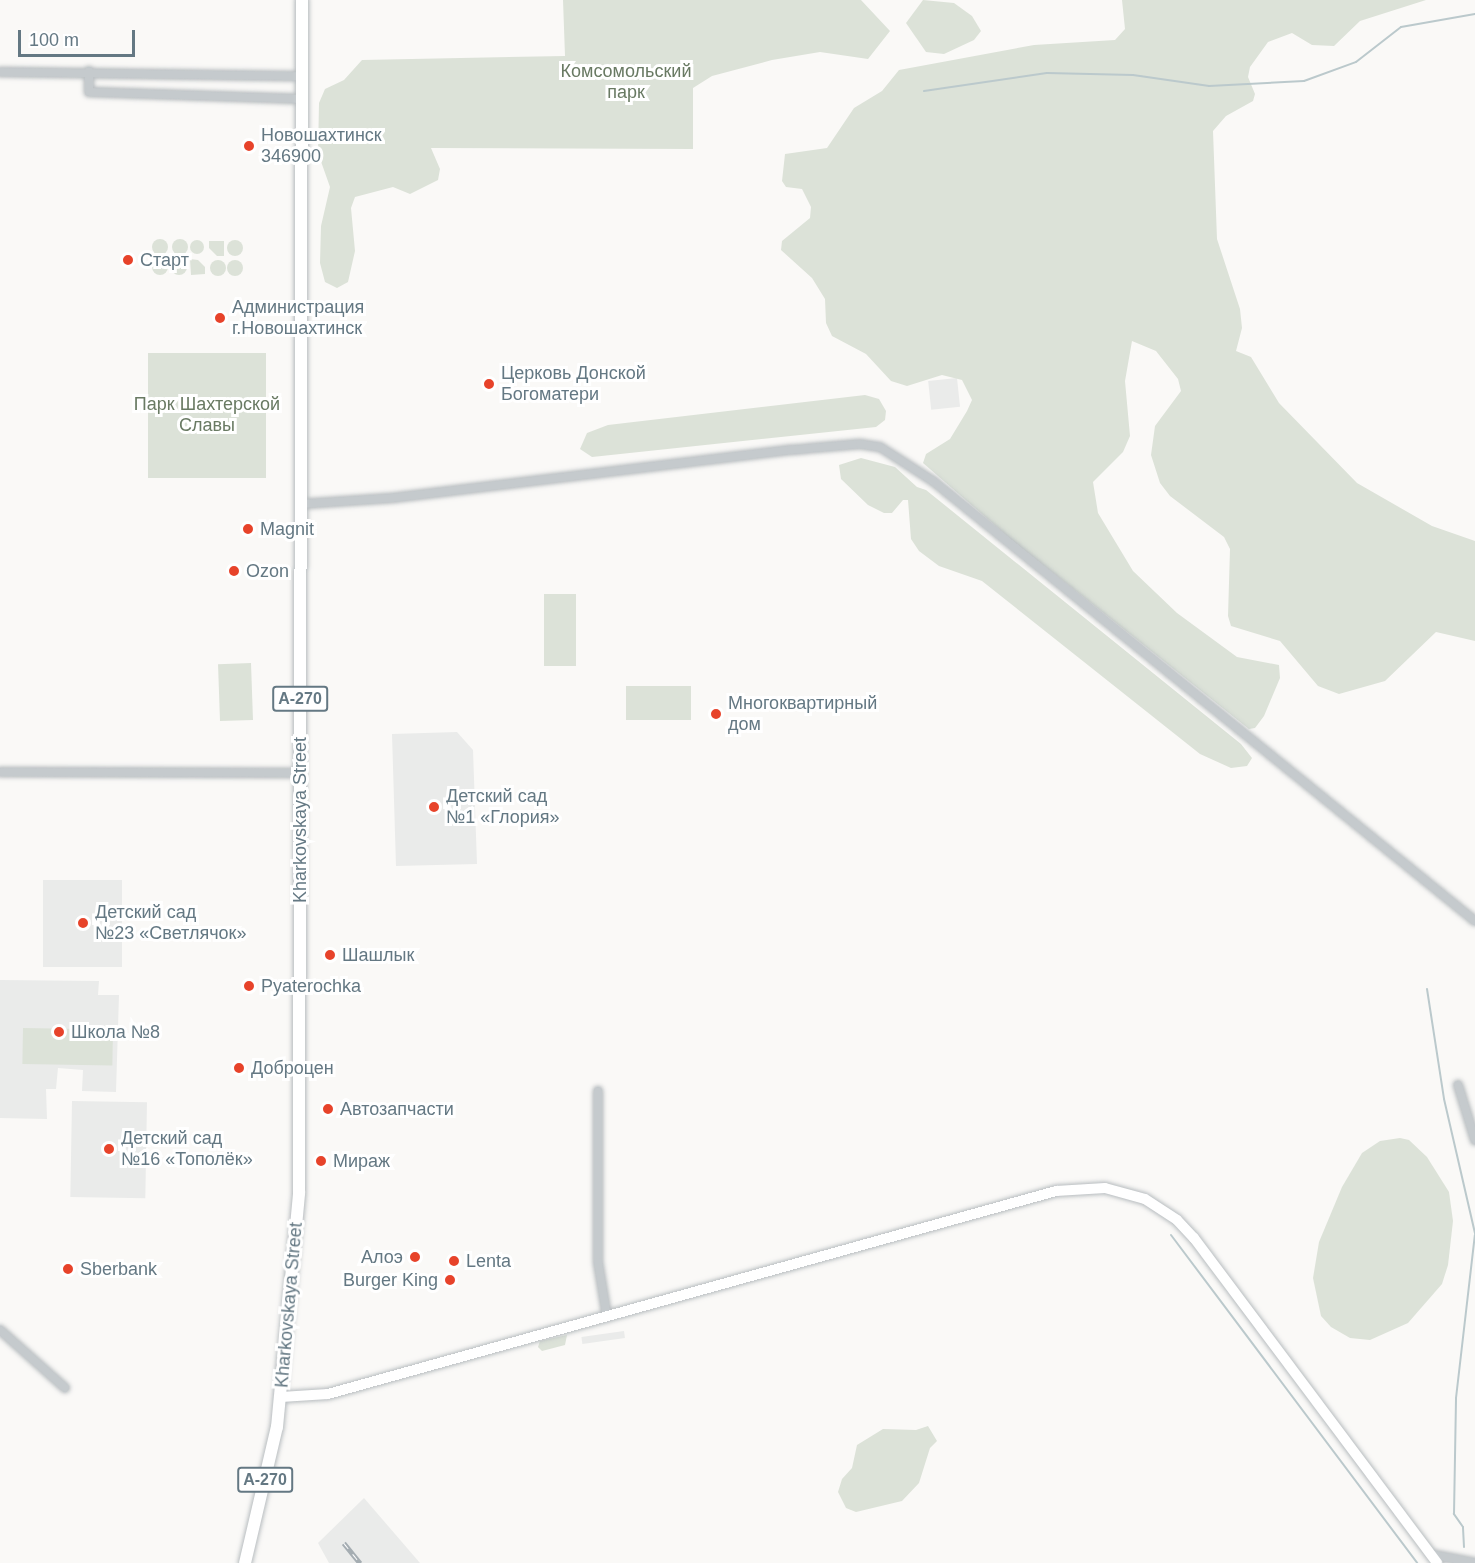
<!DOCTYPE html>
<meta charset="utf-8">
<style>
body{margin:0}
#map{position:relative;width:1475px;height:1563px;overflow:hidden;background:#faf9f7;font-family:Helvetica,sans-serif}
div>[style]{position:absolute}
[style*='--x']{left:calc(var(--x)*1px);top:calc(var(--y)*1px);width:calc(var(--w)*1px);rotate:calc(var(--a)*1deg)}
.built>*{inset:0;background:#eaebea;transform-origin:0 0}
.green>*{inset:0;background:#dce2d8;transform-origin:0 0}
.round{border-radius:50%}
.stream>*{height:2px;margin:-1px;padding:0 1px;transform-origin:1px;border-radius:1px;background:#bbc9cc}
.roads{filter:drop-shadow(0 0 2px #b8bdc0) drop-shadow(0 0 2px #b8bdc0)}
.minor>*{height:8px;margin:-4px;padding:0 4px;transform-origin:4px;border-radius:4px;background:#c5cacd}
.major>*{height:10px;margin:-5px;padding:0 5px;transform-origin:5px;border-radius:5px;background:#fff}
.highway>*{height:12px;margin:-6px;padding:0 6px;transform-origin:6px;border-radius:6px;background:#fff}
.rail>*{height:4.5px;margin-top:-2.25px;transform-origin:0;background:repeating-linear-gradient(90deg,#fff 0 7px,#a5adb2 0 14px);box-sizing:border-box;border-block:2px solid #a5adb2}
.dots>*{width:16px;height:16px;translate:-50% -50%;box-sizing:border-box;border:3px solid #fff;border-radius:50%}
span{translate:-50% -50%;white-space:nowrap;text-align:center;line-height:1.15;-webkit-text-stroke:6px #fff;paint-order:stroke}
.shield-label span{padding:2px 4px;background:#fff;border:2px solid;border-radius:4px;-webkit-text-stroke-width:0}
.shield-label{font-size:16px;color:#647883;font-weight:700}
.park-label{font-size:18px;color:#697a63}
.poi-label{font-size:18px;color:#647883}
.left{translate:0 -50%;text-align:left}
.right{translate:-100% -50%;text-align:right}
.street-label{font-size:18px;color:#647883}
.scale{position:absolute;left:18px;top:30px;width:117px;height:27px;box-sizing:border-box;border:3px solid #647883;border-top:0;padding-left:8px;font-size:18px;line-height:21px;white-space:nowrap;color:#647883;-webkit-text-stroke:4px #fff;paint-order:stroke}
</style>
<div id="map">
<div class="built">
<div style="left:957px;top:378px;width:29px;height:29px;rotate:84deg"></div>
<div style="clip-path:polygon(457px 732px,473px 750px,477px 864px,396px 866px,392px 734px)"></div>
<div style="left:122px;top:880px;width:87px;height:79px;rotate:90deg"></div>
<div style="clip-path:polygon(0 980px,99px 981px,98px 995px,119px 995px,116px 1092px,82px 1091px,83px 1070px,58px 1068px,56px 1089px,46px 1089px,47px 1119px,0 1118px)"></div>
<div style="left:72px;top:1101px;width:75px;height:96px;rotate:1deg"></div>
<div style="left:624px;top:1331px;width:7px;height:43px;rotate:82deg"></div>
<div style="clip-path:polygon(364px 1498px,420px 1563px,329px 1563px,318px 1543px)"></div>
</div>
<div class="green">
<div style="clip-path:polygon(563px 0,861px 0,890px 31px,868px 59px,820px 52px,772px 60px,712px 76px,693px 88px,693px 149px,431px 148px,440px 169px,438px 180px,410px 194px,393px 187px,355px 197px,351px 208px,355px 251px,348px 282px,337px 288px,325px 282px,320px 263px,321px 226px,330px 187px,318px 153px,319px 103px,325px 89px,344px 80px,362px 60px,565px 56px)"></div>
<div style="clip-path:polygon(923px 0,954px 3px,972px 16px,981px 31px,974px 40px,944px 54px,926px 52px,906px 23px)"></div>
<div style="clip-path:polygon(1122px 0,1426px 0,1360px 21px,1334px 46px,1312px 45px,1292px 33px,1268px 42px,1250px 67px,1248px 77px,1255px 94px,1253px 101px,1226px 116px,1213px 131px,1217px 239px,1240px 309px,1242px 328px,1236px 351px,1251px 357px,1279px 403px,1357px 483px,1432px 526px,1475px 541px,1475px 641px,1436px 632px,1385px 681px,1339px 694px,1318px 686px,1280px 641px,1231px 626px,1228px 616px,1230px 549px,1224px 537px,1170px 496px,1160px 483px,1151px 455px,1155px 426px,1181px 391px,1178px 379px,1156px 351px,1132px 341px,1125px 381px,1130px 436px,1123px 452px,1093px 482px,1098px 513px,1133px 571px,1177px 613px,1237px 657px,1279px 665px,1280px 678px,1264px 716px,1255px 728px,1249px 729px,1012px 540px,923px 463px,926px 454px,950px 439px,967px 411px,972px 400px,962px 380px,942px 375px,907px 386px,891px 381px,866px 354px,832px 336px,826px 323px,825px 299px,812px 278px,781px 250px,782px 241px,810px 218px,811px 207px,802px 189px,786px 187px,782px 181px,785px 154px,827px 148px,854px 108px,882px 91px,899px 70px,1034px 45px,1115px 40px,1125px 29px)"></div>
<div class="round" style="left:172px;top:239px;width:16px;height:16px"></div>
<div class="round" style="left:152px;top:239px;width:16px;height:16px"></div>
<div class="round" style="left:190px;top:240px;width:14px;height:14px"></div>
<div class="round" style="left:227px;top:240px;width:16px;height:16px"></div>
<div style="clip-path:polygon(209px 241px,224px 241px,224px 256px,217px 256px,209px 248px)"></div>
<div class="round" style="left:171px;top:259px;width:16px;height:16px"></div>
<div class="round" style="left:152px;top:259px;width:16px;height:16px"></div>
<div style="clip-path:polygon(190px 259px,198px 260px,205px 267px,205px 274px,191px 275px)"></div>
<div class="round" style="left:227px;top:260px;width:16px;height:16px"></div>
<div class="round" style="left:210px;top:260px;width:16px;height:16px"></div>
<div style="left:148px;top:353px;width:118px;height:125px"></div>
<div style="clip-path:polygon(865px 395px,879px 399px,886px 411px,885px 420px,876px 427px,592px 457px,580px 449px,587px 433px,608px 425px)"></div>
<div style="clip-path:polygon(861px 458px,895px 467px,917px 487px,926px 490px,1241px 744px,1252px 758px,1247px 766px,1231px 768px,1200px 754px,982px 581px,939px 566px,919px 551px,911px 539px,908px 500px,903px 500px,892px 513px,884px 513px,868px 505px,841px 479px,839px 465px)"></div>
<div style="left:544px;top:594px;width:32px;height:72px"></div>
<div style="left:251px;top:663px;width:57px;height:33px;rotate:88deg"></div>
<div style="left:626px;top:686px;width:65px;height:34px"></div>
<div style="left:23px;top:1028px;width:90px;height:36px;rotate:1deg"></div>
<div style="clip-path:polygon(1400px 1138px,1409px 1140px,1427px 1157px,1449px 1192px,1453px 1221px,1448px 1265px,1442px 1284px,1408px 1323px,1370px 1340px,1350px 1338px,1331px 1327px,1321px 1316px,1313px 1278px,1319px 1242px,1342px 1187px,1362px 1153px,1380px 1141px)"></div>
<div style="clip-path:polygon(567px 1335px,565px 1345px,542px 1351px,538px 1347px,540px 1341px)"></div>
<div style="clip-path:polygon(928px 1426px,937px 1441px,930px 1448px,919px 1483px,902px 1501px,856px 1512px,846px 1508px,838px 1492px,842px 1479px,852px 1468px,857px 1445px,883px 1429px,916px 1430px)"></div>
</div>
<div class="stream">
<div style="--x:924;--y:91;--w:124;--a:-8.3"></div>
<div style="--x:1047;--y:73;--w:86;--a:1.3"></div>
<div style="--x:1133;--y:75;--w:77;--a:8.2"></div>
<div style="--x:1209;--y:86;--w:95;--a:-3"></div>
<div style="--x:1304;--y:81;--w:55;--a:-20.1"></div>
<div style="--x:1356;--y:62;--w:57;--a:-37.9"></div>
<div style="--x:1401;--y:27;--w:75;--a:-10"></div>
<div style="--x:1427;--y:989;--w:111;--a:81.2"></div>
<div style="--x:1444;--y:1099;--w:138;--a:77"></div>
<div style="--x:1171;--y:1235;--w:410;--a:53.1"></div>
<div style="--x:1464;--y:1547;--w:20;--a:-93"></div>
<div style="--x:1463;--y:1527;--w:16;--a:-125"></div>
<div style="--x:1454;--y:1514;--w:116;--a:-89"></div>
<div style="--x:1456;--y:1398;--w:164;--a:-83.4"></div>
</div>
<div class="roads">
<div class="minor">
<div style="--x:89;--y:71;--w:21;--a:90"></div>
<div style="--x:89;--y:92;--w:213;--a:1.9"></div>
<div style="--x:0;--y:72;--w:302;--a:0.8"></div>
<div style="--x:302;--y:504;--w:90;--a:-3.8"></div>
<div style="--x:392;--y:498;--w:402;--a:-6.9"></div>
<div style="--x:791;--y:450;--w:69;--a:-5"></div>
<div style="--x:860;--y:444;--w:20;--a:9"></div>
<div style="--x:880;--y:447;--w:63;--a:32.7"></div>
<div style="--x:933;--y:481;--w:698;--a:39.07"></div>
<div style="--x:0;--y:772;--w:301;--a:0.2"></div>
<div style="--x:1458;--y:1085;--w:58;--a:72.8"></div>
<div style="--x:598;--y:1091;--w:171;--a:90"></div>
<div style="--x:598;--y:1262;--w:56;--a:80.7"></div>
<div style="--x:0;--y:1330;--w:87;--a:41.7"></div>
<div style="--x:1430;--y:1554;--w:46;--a:11.3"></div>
</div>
<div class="major">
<div style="--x:281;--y:1397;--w:47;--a:-3.7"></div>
<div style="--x:328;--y:1394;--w:756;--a:-15.58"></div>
<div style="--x:1056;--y:1191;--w:49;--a:-3.5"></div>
<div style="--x:1105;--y:1188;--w:41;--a:15.4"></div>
<div style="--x:1145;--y:1199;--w:38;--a:33"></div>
<div style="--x:1177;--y:1220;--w:25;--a:47"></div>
<div style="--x:1194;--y:1238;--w:406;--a:53.2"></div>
</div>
<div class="highway">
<div style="--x:245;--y:1563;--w:140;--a:-76.8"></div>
<div style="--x:277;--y:1427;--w:235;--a:-84.6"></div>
<div style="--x:299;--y:1193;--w:1193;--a:-89.86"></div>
</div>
</div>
<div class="rail">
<div style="--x:344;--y:1543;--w:26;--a:51"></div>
</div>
<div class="dots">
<div style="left:249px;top:146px;background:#e7432a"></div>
<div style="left:128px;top:260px;background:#e7432a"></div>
<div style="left:220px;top:318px;background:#e7432a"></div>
<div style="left:489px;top:384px;background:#e7432a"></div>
<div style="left:248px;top:529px;background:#e7432a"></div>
<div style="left:234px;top:571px;background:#e7432a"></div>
<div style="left:716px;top:714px;background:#e7432a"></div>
<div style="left:434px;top:807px;background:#e7432a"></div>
<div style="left:83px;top:923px;background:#e7432a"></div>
<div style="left:330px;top:955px;background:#e7432a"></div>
<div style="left:249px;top:986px;background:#e7432a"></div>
<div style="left:59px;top:1032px;background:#e7432a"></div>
<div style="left:239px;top:1068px;background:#e7432a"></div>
<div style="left:328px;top:1109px;background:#e7432a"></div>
<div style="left:109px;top:1149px;background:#e7432a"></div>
<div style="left:321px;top:1161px;background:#e7432a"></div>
<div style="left:415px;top:1257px;background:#e7432a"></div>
<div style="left:454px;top:1261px;background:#e7432a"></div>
<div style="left:68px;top:1269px;background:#e7432a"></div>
<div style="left:450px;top:1280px;background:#e7432a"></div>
</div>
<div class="shield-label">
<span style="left:300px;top:699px">А-270</span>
<span style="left:265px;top:1480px">А-270</span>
</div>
<div class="park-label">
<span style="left:626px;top:82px">Комсомольский<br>парк</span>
<span style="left:207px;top:415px">Парк Шахтерской<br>Славы</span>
</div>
<div class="poi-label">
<span class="left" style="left:261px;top:146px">Новошахтинск<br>346900</span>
<span class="left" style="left:140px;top:260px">Старт</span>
<span class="left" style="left:232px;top:318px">Администрация<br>г.Новошахтинск</span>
<span class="left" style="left:501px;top:384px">Церковь Донской<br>Богоматери</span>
<span class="left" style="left:260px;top:529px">Magnit</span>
<span class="left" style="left:246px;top:571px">Ozon</span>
<span class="left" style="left:728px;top:714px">Многоквартирный<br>дом</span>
<span class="left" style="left:446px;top:807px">Детский сад<br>№1 «Глория»</span>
<span class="left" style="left:95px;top:923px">Детский сад<br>№23 «Светлячок»</span>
<span class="left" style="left:342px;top:955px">Шашлык</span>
<span class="left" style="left:261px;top:986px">Pyaterochka</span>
<span class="left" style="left:71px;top:1032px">Школа №8</span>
<span class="left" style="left:251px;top:1068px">Доброцен</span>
<span class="left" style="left:340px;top:1109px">Автозапчасти</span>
<span class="left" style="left:121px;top:1149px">Детский сад<br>№16 «Тополёк»</span>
<span class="left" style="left:333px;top:1161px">Мираж</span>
<span class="right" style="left:403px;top:1257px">Алоэ</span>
<span class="left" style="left:466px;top:1261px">Lenta</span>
<span class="left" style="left:80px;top:1269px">Sberbank</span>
<span class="right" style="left:438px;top:1280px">Burger King</span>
</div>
<div class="street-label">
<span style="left:300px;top:820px;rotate:-90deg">Kharkovskaya Street</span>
<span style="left:289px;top:1305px;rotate:-85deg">Kharkovskaya Street</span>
</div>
<div class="scale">100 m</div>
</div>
